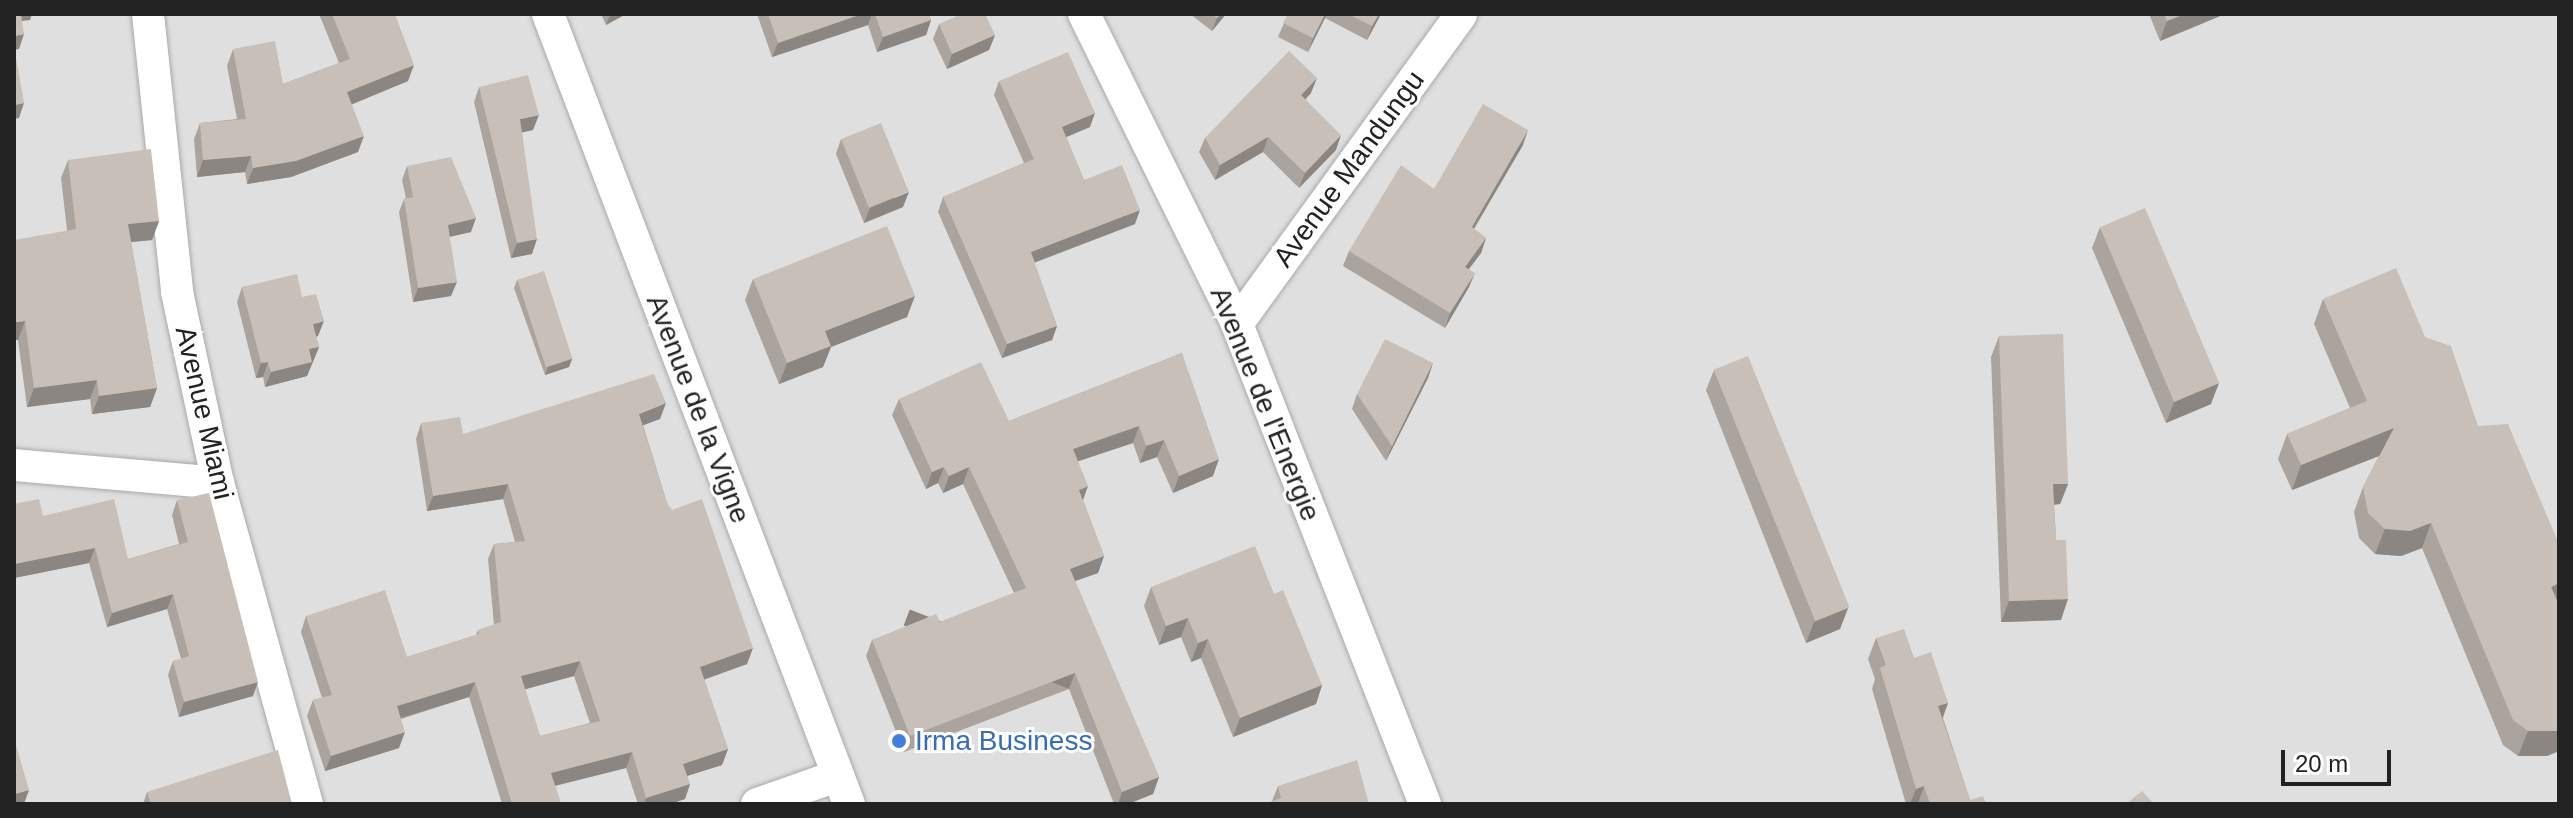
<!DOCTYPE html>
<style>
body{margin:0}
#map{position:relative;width:2573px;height:818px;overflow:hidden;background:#f2efe9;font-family:Arial,sans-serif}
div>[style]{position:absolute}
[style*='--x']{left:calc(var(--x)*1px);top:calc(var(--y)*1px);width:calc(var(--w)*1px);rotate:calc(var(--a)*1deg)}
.residential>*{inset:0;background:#e0dfdf;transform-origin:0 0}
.roads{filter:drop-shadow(0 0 2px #a9a9a9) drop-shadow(0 0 2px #a9a9a9)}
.street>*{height:32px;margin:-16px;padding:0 16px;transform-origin:16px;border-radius:16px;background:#fff}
.wall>*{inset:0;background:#aba49e}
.shaded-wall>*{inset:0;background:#8b8681;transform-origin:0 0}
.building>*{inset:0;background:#c7bfb8;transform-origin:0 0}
.dots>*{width:22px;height:22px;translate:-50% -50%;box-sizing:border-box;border:4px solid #fff;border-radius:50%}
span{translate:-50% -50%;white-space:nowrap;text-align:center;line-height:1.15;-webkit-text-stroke:6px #fff;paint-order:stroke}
.street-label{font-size:28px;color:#222}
.shop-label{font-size:28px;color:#366cbe}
.left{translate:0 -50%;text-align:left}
.frame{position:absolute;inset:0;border:16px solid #222;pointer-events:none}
.scale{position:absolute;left:2281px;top:750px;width:110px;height:36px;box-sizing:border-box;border:4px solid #222;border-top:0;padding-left:10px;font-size:24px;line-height:28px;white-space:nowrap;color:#222;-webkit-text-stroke:6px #fff;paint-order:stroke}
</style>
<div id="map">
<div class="residential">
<div style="left:14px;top:14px;width:2545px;height:790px"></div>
</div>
<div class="roads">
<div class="street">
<div style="--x:148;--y:14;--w:280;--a:84"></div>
<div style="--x:177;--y:292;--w:195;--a:77.9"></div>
<div style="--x:218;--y:483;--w:333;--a:74.5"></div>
<div style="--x:548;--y:14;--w:845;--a:69.14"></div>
<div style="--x:1084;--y:14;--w:346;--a:63.7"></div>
<div style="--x:1237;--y:324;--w:516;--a:68.61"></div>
<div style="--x:1237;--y:324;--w:382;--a:-54.1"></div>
<div style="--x:14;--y:465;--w:205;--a:5"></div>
<div style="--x:757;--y:804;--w:85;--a:-19.3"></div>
</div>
</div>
<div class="wall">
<div style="clip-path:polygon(319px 14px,395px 14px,408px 81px,351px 104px,358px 152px,291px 177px,247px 184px,245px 172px,197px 177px,194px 139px,200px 123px,237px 119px,227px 66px,233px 49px,283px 84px,339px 63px)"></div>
<div style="clip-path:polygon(601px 14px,626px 14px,606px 25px)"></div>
<div style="clip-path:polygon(757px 14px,929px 14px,931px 20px,926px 35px,877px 52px,868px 25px,772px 57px)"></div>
<div style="clip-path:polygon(1190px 14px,1226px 14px,1212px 31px)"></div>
<div style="clip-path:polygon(1288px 14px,1381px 14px,1367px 40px,1325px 18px,1308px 52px,1278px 37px)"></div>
<div style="clip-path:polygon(2149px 14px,2225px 14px,2160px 41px)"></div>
<div style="clip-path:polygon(939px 24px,995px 35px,989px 50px,947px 69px,933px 39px)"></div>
<div style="clip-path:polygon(999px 81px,1090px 127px,1066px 137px,1084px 180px,1135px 224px,1034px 263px,1057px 326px,1052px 340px,1002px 358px,938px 212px,943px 197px,1024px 163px,994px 95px)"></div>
<div style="clip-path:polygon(479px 87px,533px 130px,522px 132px,532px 254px,511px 258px,474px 102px)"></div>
<div style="clip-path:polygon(1311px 93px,1305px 100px,1336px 150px,1299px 188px,1263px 152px,1215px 180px,1199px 152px,1205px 138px)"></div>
<div style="clip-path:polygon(841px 139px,903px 207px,864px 223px,836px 154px)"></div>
<div style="clip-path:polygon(1523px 145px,1474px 229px,1486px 238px,1481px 253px,1469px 269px,1469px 287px,1445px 328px,1343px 266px,1349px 251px,1434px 189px)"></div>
<div style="clip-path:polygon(68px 160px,159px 221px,152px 240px,131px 242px,157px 388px,150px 407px,92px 414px,90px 399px,27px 407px,18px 340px,14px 340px,67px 230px,61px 178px)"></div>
<div style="clip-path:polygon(407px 166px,471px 232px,450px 237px,451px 296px,413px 302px,399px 212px,404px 199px,406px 198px,402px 180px)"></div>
<div style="clip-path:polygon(2100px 227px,2211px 404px,2166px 423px,2092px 248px)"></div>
<div style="clip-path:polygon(753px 279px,907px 317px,831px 347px,823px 367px,779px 384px,745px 300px)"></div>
<div style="clip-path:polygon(517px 280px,572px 359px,569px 367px,545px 375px,514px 288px)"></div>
<div style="clip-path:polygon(242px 287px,302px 297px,318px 336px,316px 337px,319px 347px,307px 376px,265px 387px,263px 377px,256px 378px,237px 302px)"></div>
<div style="clip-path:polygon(2323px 299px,2425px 337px,2478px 426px,2559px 544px,2559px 751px,2547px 756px,2518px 756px,2503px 745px,2422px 548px,2401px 556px,2375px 554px,2359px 538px,2354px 512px,2363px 487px,2379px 456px,2292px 490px,2278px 459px,2287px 434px,2350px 408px,2314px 324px)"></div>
<div style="clip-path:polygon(1999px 336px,2068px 484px,2060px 504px,2054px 505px,2061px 620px,2001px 622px,1991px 357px)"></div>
<div style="clip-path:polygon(1182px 353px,1213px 476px,1173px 493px,1157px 457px,1140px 463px,1133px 443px,1078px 461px,1083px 500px,1104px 556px,1098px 573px,1075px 581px,1159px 777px,1153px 794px,1128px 804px,1114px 804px,1069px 689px,904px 752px,866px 656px,872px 640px,940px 622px,1014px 593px,963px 484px,943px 493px,938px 483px,926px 489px,892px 415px,899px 399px,1009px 421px)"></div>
<div style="clip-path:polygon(1433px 363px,1428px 378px,1386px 461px,1352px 409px,1357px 394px)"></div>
<div style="clip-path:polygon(1714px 370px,1848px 608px,1840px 629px,1806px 643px,1706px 390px)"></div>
<div style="clip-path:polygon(evenodd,660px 419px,643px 425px,667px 503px,747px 664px,704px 679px,728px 749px,722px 765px,687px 776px,690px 784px,685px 799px,670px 804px,638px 804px,626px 768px,555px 786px,561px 804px,502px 804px,469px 697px,401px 719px,399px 748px,325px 771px,307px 716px,313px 700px,322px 698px,301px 632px,306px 616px,407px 657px,476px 635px,478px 630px,494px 625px,488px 559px,494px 544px,515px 542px,503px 499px,427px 511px,416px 439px,421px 423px,463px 434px,660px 419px,574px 676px,590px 723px,540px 736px,525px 689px,574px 676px)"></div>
<div style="clip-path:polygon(177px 500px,253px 696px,179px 717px,168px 675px,173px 661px,181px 659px,167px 609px,107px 627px,89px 563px,14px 578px,43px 516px,128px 559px,179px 544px,172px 515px)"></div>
<div style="clip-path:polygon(1151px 587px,1274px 594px,1322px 685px,1316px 704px,1233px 737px,1201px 658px,1191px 662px,1181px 637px,1159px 645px,1144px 606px)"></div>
<div style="clip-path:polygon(1876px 638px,1914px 658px,1948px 703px,1943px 718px,1970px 800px,1986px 804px,1906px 804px,1872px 689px,1875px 679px,1868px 659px)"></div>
<div style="clip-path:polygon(1278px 786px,1369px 804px,1272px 801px)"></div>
<div style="clip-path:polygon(147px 792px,292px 804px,143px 804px)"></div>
</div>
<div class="shaded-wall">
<div style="clip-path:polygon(17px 14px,32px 14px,30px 20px,14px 22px)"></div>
<div style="clip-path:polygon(615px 14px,626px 14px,606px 25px,609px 17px)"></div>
<div style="clip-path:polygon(862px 14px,872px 14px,868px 25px,772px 57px,778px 43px)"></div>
<div style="clip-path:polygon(1221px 14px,1226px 14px,1212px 31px,1217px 18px)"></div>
<div style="clip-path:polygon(1325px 14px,1326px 14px,1325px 18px,1308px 52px,1313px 38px)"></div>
<div style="clip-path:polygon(1379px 14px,1381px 14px,1367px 40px,1372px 26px)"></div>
<div style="clip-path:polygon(2185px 14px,2225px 14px,2160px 41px,2167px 21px)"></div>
<div style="clip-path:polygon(931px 20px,926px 35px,877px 52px,883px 37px)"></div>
<div style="clip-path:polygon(24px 34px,19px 49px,14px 50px,14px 36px)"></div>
<div style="clip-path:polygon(995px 35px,989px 50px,947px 69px,952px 54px)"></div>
<div style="clip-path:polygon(414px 65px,408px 81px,341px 109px,347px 92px)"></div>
<div style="clip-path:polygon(1317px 78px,1311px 93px,1295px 110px,1301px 95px)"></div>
<div style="clip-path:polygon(24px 103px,19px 118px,14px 119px,14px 105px)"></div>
<div style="clip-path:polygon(1095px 113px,1090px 127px,1057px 141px,1062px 127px)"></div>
<div style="clip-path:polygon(539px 115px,533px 130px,515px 134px,520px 119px)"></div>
<div style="clip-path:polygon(1528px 130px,1523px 145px,1466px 242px,1472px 227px)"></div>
<div style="clip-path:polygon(1341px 135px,1336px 150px,1299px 188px,1305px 173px)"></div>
<div style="clip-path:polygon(364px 136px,358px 152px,291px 177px,247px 184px,253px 168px)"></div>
<div style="clip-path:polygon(1268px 137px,1263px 152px,1215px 180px,1220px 165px)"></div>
<div style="clip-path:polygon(251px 156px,245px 172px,197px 177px,203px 160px)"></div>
<div style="clip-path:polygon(909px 192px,903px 207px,864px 223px,870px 208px)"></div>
<div style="clip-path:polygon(1140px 210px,1135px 224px,1025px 266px,1031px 252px)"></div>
<div style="clip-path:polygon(476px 218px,471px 232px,443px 238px,448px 225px)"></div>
<div style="clip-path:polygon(159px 221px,152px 240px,122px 243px,128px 224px)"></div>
<div style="clip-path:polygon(1486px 238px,1481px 253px,1459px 282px,1465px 267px)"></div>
<div style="clip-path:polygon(537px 239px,532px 254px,511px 258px,517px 243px)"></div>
<div style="clip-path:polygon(1475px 273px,1469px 287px,1445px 328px,1450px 313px)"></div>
<div style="clip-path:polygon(457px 282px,451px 296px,413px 302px,418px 288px)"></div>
<div style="clip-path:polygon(915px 296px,907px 317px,831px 347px,823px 367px,779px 384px,787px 363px,825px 331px)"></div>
<div style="clip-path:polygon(25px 321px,18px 340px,14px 340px,14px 322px)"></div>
<div style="clip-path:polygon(324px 321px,318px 336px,307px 339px,313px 324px)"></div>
<div style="clip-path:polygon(1057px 326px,1052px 340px,1002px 358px,1007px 344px)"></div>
<div style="clip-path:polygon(319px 347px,307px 376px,265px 387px,271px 372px,309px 349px)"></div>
<div style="clip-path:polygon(572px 359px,569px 367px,545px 375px,548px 367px)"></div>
<div style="clip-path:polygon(268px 362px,263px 377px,256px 378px,261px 363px)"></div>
<div style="clip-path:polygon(1433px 363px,1428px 378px,1386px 461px,1392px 446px)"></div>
<div style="clip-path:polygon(97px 380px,90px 399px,27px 407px,34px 388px)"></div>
<div style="clip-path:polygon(2219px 383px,2211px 404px,2166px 423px,2174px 402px)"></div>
<div style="clip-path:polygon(157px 388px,150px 407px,92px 414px,99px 396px)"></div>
<div style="clip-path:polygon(666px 403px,660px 419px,633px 429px,639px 414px)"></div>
<div style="clip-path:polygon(1139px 426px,1133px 443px,1067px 465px,1073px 449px)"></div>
<div style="clip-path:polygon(2394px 428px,2384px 454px,2292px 490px,2301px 465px)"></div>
<div style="clip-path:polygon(1164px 440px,1157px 457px,1140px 463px,1146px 446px)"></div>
<div style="clip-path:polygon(1219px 459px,1213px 476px,1173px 493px,1179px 476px)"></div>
<div style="clip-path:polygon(944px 467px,938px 483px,926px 489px,932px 472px)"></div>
<div style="clip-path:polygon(969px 467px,963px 484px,943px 493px,949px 476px)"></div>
<div style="clip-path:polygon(508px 484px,503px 499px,427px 511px,433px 496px)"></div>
<div style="clip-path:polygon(2053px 484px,2068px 484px,2060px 504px,2046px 505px)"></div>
<div style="clip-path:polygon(1088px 486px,1082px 503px,1079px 490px)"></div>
<div style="clip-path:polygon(2431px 523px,2422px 548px,2401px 556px,2375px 554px,2385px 529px)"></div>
<div style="clip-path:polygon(95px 548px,89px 563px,14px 578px,14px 564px)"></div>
<div style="clip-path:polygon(1104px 556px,1098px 573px,1064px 585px,1070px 569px)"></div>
<div style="clip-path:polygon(2559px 583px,2559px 605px,2551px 587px)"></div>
<div style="clip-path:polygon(173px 594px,167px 609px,107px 627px,112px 613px)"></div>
<div style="clip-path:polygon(2068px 599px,2061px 620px,2001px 622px,2009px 601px)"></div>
<div style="clip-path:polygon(1848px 608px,1840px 629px,1806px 643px,1814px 622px)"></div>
<div style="clip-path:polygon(1188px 618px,1181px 637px,1159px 645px,1166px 626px)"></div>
<div style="clip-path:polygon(1208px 639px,1201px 658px,1191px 662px,1198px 643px)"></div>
<div style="clip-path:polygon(753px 648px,747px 664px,695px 683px,700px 667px)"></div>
<div style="clip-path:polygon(580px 661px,574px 676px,515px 692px,521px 676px)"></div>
<div style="left:1075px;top:673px;width:17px;height:177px;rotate:111deg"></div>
<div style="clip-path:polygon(258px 682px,253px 696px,179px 717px,184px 702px)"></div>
<div style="clip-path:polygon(475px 682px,469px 697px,391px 721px,397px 706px)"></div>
<div style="clip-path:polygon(1322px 685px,1316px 704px,1233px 737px,1240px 718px)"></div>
<div style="clip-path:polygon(1948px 703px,1940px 724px,1938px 706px)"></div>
<div style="clip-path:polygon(2559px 730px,2559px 751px,2547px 756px,2518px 756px,2528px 731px)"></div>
<div style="clip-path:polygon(405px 732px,399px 748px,325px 771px,331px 756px)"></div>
<div style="clip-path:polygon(728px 749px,722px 765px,677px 779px,683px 764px)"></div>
<div style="clip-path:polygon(632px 752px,626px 768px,546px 788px,551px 773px)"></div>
<div style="clip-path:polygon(1159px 777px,1153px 794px,1128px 804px,1118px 804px,1122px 792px)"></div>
<div style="clip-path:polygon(690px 784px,685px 799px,670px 804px,644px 804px,646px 798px)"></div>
<div style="clip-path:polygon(1924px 786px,1918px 804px,1910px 804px,1916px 789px)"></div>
<div style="clip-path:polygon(29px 790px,24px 804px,14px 804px,14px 794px)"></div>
</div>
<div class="building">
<div style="clip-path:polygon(14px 14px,21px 14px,24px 34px,14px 36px)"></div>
<div style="clip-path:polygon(332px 14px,395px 14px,414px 65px,347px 92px,364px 136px,296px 161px,253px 168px,251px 156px,203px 160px,200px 123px,246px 119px,233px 49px,275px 41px,283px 84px,350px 59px)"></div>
<div style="clip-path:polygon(768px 14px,862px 14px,778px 43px)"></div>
<div style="clip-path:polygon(875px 14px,929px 14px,931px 20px,883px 37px)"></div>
<div style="clip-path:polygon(962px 14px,985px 14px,995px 35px,952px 54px,939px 24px)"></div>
<div style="clip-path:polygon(1211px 14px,1221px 14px,1217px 18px)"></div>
<div style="clip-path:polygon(1288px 14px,1325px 14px,1313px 38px,1283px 23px)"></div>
<div style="clip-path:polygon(1348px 14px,1379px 14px,1372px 26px)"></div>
<div style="clip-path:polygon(2164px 14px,2185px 14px,2167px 21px)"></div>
<div style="clip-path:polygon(14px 46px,24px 103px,14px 105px)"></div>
<div style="clip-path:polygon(1289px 51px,1317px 78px,1301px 95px,1341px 135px,1305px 173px,1268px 137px,1220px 165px,1205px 138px)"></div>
<div style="clip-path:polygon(1068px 52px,1095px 113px,1062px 127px,1084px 180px,1122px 165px,1140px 210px,1031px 252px,1057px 326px,1007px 344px,943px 197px,1034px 159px,999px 81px)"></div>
<div style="clip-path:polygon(528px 75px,539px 115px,520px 119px,537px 239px,517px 243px,479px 87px)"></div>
<div style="clip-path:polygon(1483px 104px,1528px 130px,1472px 227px,1486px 238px,1465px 267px,1475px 273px,1450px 313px,1349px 251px,1401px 165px,1434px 189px)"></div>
<div style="left:881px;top:123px;width:74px;height:43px;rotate:68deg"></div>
<div style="clip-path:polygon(151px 149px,159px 221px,128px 224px,157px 388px,99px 396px,97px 380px,34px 388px,25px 321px,14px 322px,14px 240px,76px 229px,68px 160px)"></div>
<div style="clip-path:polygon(451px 157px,476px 218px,448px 225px,457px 282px,418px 288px,404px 199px,413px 197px,407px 166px)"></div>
<div style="left:2145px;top:208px;width:190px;height:49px;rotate:67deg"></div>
<div style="clip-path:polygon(887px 226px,915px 296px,825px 331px,831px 346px,787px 363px,753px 279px)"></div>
<div style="clip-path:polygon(2396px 268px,2425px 337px,2451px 346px,2478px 426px,2508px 424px,2559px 544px,2559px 583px,2551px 587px,2559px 605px,2559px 730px,2556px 731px,2528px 731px,2513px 720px,2431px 523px,2410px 531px,2385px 529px,2368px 513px,2363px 487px,2394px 428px,2301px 465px,2287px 434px,2367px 401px,2323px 299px)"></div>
<div style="left:544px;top:271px;width:92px;height:28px;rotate:72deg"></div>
<div style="clip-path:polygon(297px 274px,302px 297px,316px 294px,324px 321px,313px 324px,319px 347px,309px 349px,312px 362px,271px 372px,268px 362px,261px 363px,242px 287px)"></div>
<div style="clip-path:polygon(2063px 334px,2068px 484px,2053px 484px,2056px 540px,2066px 540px,2068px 599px,2009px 601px,1999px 336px)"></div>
<div style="clip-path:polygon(1385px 339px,1433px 363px,1392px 446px,1357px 394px)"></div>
<div style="clip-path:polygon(1182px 353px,1219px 459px,1179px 476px,1164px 440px,1146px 446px,1139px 426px,1073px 449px,1088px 486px,1079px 490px,1104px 556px,1070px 569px,1159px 777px,1122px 792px,1075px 673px,910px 736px,872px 640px,936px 614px,940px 622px,1026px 588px,969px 467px,949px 476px,944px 467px,932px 472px,899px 399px,981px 362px,1009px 421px)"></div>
<div style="left:1748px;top:356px;width:271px;height:37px;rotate:68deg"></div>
<div style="clip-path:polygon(evenodd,654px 374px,666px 403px,639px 414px,667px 503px,672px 510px,702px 499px,753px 648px,700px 667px,728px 749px,683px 764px,690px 784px,646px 798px,632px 752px,551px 773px,561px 804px,512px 804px,475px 682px,397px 706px,405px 732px,331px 756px,313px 700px,332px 695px,306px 616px,385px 590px,407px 657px,479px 634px,478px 630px,501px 622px,494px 544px,525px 541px,508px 484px,433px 496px,421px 423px,460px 417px,463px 434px,654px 374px,580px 661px,600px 721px,540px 736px,521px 676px,580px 661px)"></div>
<div style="clip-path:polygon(209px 493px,258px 682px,184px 702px,173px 661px,189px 656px,173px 594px,112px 613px,95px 548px,14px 564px,14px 504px,39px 499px,43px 516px,114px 499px,128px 559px,188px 542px,177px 500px)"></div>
<div style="clip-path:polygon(1255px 546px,1274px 594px,1283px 590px,1322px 685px,1240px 718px,1208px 639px,1198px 643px,1188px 618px,1166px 626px,1151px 587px)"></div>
<div style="clip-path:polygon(1904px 629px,1914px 658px,1931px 652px,1948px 703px,1938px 706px,1970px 800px,1983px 796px,1986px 804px,1930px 804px,1924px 786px,1916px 789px,1880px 668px,1886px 665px,1876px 638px)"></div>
<div style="clip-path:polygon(14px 738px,29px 790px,14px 794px)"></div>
<div style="clip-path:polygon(278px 750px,292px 804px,151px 804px,147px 792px)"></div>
<div style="clip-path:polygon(1357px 760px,1369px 804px,1264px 804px,1281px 798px,1278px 786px)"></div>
<div style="clip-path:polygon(2142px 791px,2154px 804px,2126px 804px)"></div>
</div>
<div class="dots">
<div style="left:899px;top:741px;background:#3f7fe0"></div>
</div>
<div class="street-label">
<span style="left:1349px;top:169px;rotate:-54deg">Avenue Mandungu</span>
<span style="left:1265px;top:404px;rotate:68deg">Avenue de l'Energie</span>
<span style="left:698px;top:409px;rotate:69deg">Avenue de la Vigne</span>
<span style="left:204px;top:413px;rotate:77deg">Avenue Miami</span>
</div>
<div class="shop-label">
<span class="left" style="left:915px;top:741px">Irma Business</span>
</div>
<div class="frame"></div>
<div class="scale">20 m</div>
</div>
